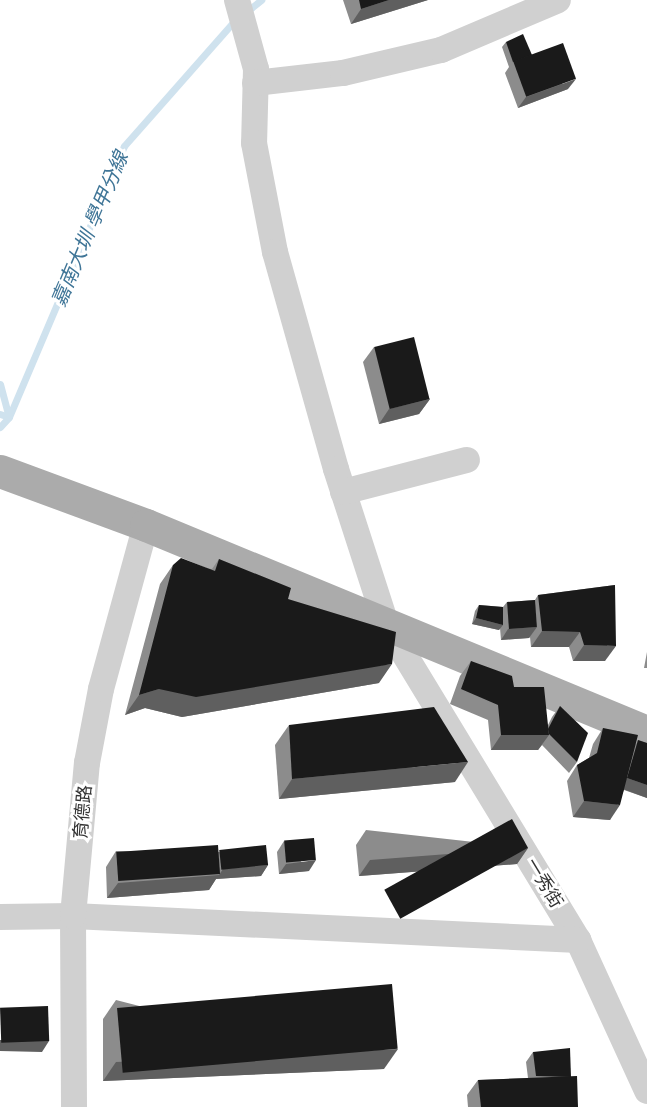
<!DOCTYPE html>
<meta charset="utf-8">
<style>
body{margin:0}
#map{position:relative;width:647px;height:1107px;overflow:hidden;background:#fff;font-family:Arial,"Noto Sans TC",sans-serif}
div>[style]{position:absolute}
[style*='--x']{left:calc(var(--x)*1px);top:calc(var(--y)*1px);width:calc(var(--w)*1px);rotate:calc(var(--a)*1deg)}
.stream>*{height:7px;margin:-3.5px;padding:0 3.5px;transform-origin:3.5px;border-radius:3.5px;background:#cfe2ee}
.minor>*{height:26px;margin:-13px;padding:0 13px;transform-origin:13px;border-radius:13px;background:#d0d0d0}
.major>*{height:33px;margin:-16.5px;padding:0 16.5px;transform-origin:16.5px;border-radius:16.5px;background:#ababab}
.wall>*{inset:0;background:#8c8c8c}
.shaded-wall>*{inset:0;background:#5f5f5f}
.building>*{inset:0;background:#1a1a1a;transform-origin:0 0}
span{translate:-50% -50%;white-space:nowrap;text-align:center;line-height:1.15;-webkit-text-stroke:6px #fff;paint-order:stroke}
.street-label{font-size:18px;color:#333}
.water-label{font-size:20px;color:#3f7597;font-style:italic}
</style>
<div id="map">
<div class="stream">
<div style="--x:245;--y:13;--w:21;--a:-39"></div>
<div style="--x:0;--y:384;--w:34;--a:75"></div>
<div style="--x:0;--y:414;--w:9;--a:18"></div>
<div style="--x:0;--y:427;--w:13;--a:-48"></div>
<div style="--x:9;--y:417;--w:294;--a:-67"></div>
<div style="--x:124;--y:146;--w:169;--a:-48.6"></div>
</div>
<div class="minor">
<div style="--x:237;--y:0;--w:72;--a:74.6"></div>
<div style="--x:256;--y:69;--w:74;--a:91.5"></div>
<div style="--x:254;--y:143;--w:111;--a:79.1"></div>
<div style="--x:275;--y:252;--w:225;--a:74.3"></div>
<div style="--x:336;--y:469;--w:163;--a:72.1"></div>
<div style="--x:386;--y:624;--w:370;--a:58.7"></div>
<div style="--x:578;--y:940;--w:166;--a:65.4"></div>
<div style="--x:255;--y:83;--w:89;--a:-6.5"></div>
<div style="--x:343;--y:73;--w:101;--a:-13.2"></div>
<div style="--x:441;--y:50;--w:127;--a:-23.1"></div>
<div style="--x:343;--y:492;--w:128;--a:-14.5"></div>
<div style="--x:0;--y:917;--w:73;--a:-0.8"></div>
<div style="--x:73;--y:916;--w:506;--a:2.72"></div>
<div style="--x:74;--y:1107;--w:191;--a:-90.3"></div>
<div style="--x:73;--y:916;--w:154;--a:-84.8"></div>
<div style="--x:87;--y:763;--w:75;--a:-79.3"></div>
<div style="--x:101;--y:689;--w:170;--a:-74.7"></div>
</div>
<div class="major">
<div style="--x:0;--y:471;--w:156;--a:20.3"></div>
<div style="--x:146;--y:525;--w:542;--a:22.45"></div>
</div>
<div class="wall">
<div style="clip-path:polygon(343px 0,428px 0,351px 24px)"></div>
<div style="clip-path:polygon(506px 42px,532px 55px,568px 89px,518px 108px,505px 73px,509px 67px,502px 47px)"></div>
<div style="clip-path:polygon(374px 347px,430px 399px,419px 414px,379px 424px,363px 362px)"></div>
<div style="clip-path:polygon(219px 559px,288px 599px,379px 683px,182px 717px,145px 708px,125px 715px,160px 584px,173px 565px,212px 569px)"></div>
<div style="clip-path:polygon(615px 585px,605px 661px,573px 661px,569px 647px,531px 647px,530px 637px,529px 638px,501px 640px,500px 628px,499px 630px,472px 624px,475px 611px,479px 605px,503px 607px,507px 602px,535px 600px,538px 595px)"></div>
<div style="clip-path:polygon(647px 652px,647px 668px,644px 668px)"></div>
<div style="clip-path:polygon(471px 661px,514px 687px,548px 725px,552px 717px,560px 706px,577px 762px,569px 773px,542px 745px,538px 750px,491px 750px,488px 720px,450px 704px,460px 676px)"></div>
<div style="clip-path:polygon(289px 725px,455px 782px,279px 799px,275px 745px)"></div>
<div style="clip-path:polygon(603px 728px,636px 744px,638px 740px,647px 743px,647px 798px,624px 790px,610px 820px,573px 817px,567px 781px,577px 765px,589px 758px,593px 744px)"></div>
<div style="clip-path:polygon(366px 830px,528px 848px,517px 864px,359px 876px,356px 845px)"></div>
<div style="clip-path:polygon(284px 841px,309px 871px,279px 874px,277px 852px)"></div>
<div style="clip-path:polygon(116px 851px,219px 852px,268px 865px,261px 876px,216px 879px,209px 890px,107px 898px,106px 867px)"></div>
<div style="clip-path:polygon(116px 1000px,384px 1069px,103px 1081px,103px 1019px)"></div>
<div style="clip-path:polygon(533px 1052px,570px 1077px,578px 1107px,468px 1107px,467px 1095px,478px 1080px,528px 1078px,526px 1062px)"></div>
</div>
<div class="shaded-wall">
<div style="clip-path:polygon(389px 0,428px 0,351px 24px,361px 9px)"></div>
<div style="clip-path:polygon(576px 79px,568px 89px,518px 108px,526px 97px)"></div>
<div style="clip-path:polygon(430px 399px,419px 414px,379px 424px,389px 409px)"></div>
<div style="clip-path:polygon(476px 618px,503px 625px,499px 630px,472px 624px)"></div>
<div style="clip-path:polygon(537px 627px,529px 638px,501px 640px,508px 629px)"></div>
<div style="clip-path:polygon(542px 631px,580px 632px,569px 647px,531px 647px)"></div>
<div style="clip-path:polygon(584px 645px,616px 646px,605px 661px,573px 661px)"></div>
<div style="clip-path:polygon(392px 664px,379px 683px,182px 717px,145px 708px,125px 715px,139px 695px,159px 689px)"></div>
<div style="clip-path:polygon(501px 735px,549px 735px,538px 750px,491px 750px)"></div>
<div style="clip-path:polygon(468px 762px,455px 782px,279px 799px,292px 779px)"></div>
<div style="clip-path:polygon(627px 778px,647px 785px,647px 798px,620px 788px)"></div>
<div style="clip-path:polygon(584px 801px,620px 805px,610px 820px,573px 817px)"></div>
<div style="clip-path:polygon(528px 848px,517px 864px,359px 876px,370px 860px)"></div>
<div style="clip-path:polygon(316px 860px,309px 871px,279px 874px,286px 864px)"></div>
<div style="clip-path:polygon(268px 865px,261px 876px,216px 879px,209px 890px,107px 898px,118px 883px,219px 875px,223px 869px)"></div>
<div style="clip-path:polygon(0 1040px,49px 1041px,42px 1052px,0 1051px)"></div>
<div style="clip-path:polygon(398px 1049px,384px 1069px,103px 1081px,116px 1062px)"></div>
</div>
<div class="building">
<div style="clip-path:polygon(359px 0,389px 0,361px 9px)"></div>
<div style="clip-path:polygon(523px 34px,532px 55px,513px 62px,506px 42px)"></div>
<div style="left:563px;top:43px;width:38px;height:53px;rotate:70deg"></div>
<div style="left:414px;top:337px;width:64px;height:41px;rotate:76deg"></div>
<div style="clip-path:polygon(181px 558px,215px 571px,219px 559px,291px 588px,288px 599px,396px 632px,392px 664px,196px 697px,159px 689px,139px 695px,173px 565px)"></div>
<div style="clip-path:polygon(615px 585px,616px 646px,584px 645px,580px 632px,542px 631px,538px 595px)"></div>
<div style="left:535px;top:600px;width:27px;height:28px;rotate:86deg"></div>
<div style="clip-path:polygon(479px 605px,503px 607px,503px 625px,476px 618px)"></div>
<div style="clip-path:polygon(471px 661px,512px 676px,514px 687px,544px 687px,549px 735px,501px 735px,498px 705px,461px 689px)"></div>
<div style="clip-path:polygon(560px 706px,588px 733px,577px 762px,549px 734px,548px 729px)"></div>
<div style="clip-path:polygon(434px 707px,468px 762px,292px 779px,289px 725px)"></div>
<div style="clip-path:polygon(603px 728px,638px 735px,620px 805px,584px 801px,577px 765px,597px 753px)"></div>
<div style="clip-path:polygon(638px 740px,647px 743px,647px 785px,627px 778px)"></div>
<div style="left:512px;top:819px;width:33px;height:146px;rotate:61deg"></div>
<div style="left:314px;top:838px;width:22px;height:30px;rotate:85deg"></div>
<div style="left:218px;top:845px;width:29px;height:102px;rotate:86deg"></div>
<div style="left:266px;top:845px;width:20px;height:47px;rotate:84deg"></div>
<div style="left:392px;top:984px;width:65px;height:276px;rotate:85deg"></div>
<div style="left:48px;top:1006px;width:35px;height:48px;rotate:88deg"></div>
<div style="clip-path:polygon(570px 1048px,571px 1077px,536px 1076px,533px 1052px)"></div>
<div style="clip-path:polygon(577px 1076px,578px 1107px,481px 1107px,478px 1080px)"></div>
</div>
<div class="street-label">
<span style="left:83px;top:812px;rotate:-85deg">育德路</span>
<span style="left:544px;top:883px;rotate:59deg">一秀街</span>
</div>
<div class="water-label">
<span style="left:90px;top:229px;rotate:-67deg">嘉南大圳 學甲分線</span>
</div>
</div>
